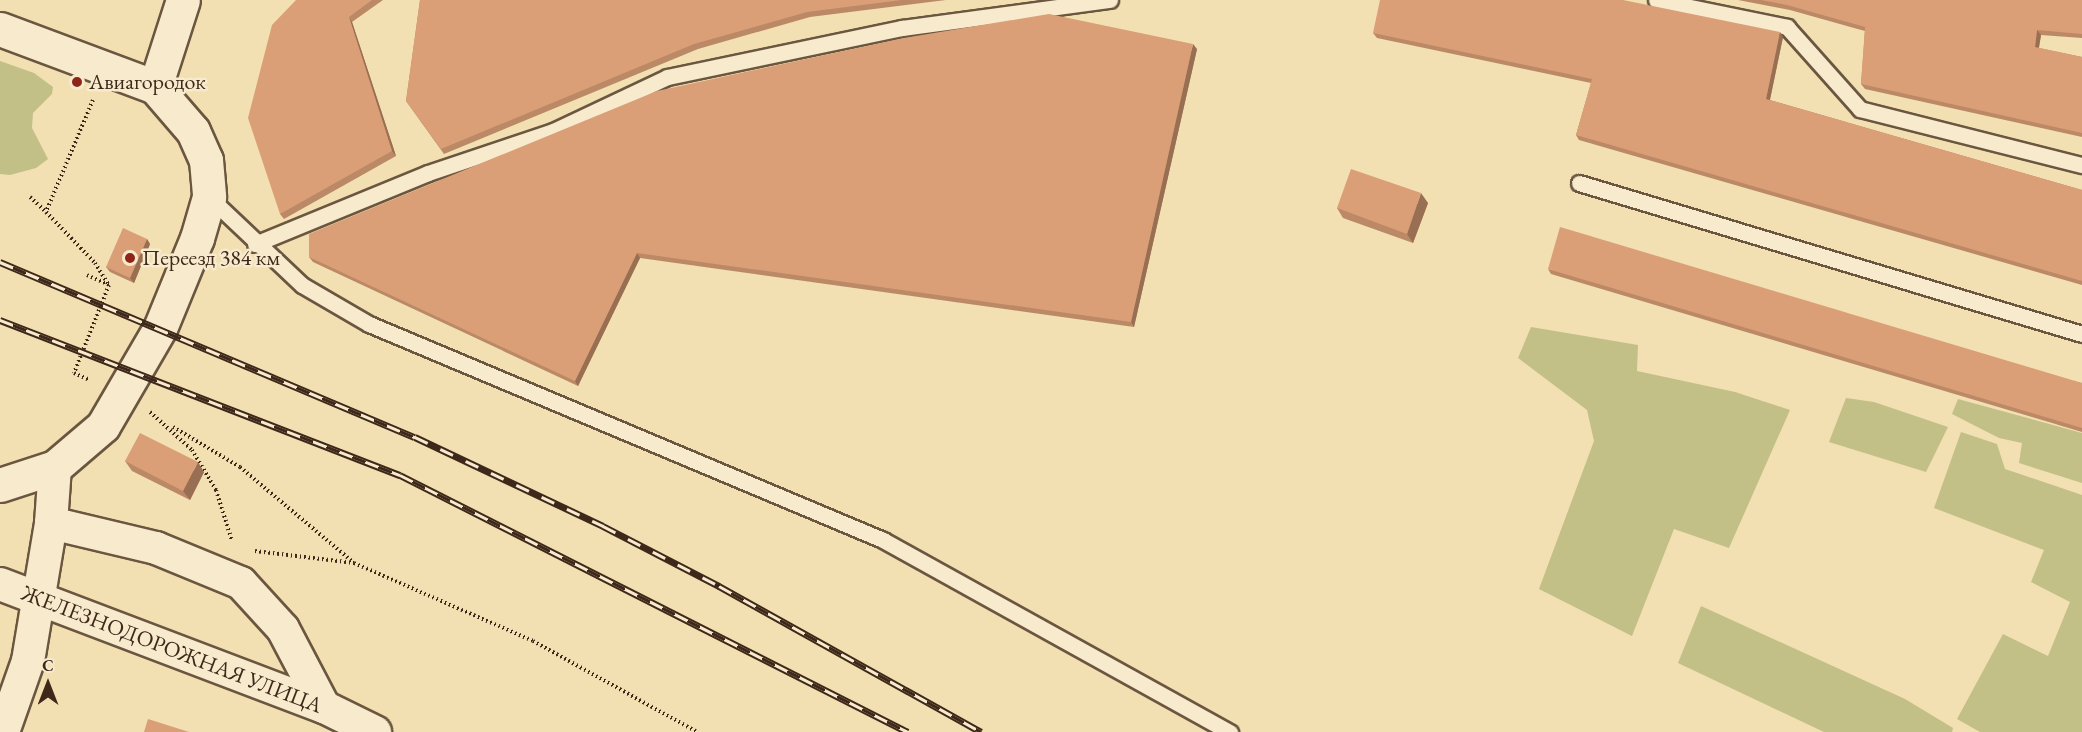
<!DOCTYPE html>
<html>
<head>
<meta charset="utf-8">
<style>
  body { margin:0 }
  #map { position:relative; width:2082px; height:732px; overflow:hidden; background:#f2dfb2; font-family:"EB Garamond",serif }
  div>[style] { position:absolute }
  .green>* { inset:0; background:#c2c087 }
  .path>* { height:4px; margin-top:-2px; transform-origin:0; background:repeating-linear-gradient(90deg,#3e281a 0 1.5px,transparent 0 4.5px) }
  .roads { filter:drop-shadow(2px 0 #6b5640) drop-shadow(-2px 0 #6b5640) drop-shadow(0 2px #6b5640) drop-shadow(0 -2px #6b5640) }
  .lane>* { height:15px; margin:-7.5px; padding:0 7.5px; transform-origin:7.5px; border-radius:7.5px; background:#f7eacd }
  .street>* { height:32px; margin:-16px; padding:0 16px; transform-origin:16px; border-radius:16px; background:#f7eacd }
  .secondary>* { height:33px; margin:-16.5px; padding:0 16.5px; transform-origin:16.5px; border-radius:16.5px; background:#f7eacd }
  .rail>* { height:7px; margin-top:-3.5px; transform-origin:0; background:repeating-linear-gradient(90deg,#f7eacd 0 14px,#3e281a 0 28px); box-sizing:border-box; border-block:2px solid #3e281a }
  .wall>* { inset:0; background:#bb8966 }
  .shaded-wall>* { inset:0; background:#996f53 }
  .building>* { inset:0; background:#da9f77 }
  .dots>* { width:16px; height:16px; translate:-50% -50%; box-sizing:border-box; border:3px solid #f7eacd; border-radius:50% }
  span { translate:-50% -50%; white-space:nowrap; text-align:center; line-height:1.15; -webkit-text-stroke:5px #f7eacd; paint-order:stroke }
  .poi-label { font-size:22px; color:#3e281a }
  .left { translate:0 -50%; text-align:left }
  .street-label { font-size:22px; color:#3e281a }
  .north { position:absolute; left:18px; top:654px; width:60px; height:60px; -webkit-text-stroke:4px #f7eacd; paint-order:stroke; rotate:0deg; font-size:16px; font-weight:700; line-height:24px; text-align:center; color:#3e281a }
  .north::after { content:''; display:block; margin:auto; width:21px; height:27px; background:#3e281a; clip-path:polygon(50% 0,100% 100%,50% 72%,0 100%) }
</style>
</head>
<body>
<div id="map">
  <div class="green">
    <div style="clip-path:polygon(0 61px,34px 73px,53px 87px,52px 94px,33px 113px,32px 128px,48px 159px,36px 168px,10px 175px,0 174px)"></div>
    <div style="clip-path:polygon(1531px 327px,1638px 345px,1637px 371px,1735px 392px,1790px 410px,1729px 548px,1674px 529px,1632px 636px,1539px 589px,1594px 441px,1587px 410px,1518px 358px)"></div>
    <div style="clip-path:polygon(1846px 398px,1874px 402px,1948px 427px,1926px 472px,1829px 442px)"></div>
    <div style="clip-path:polygon(1958px 399px,2082px 433px,2082px 483px,2019px 463px,2022px 443px,1999px 438px,1952px 414px)"></div>
    <div style="clip-path:polygon(1961px 432px,1997px 444px,2005px 469px,2082px 495px,2082px 732px,1980px 732px,1957px 719px,2003px 634px,2048px 656px,2070px 602px,2031px 582px,2044px 550px,1934px 508px)"></div>
    <div style="clip-path:polygon(1701px 606px,1905px 699px,1953px 728px,1952px 732px,1824px 732px,1678px 663px)"></div>
  </div>
  <div class="path">
    <div style="left:93px;top:100px;width:121px;rotate:112.8deg"></div>
    <div style="left:46px;top:212px;width:71px;rotate:46.1deg"></div>
    <div style="left:95px;top:263px;width:25px;rotate:58deg"></div>
    <div style="left:30px;top:197px;width:22px;rotate:43deg"></div>
    <div style="left:87px;top:275px;width:24px;rotate:24deg"></div>
    <div style="left:109px;top:285px;width:95px;rotate:111.7deg"></div>
    <div style="left:74px;top:373px;width:17px;rotate:24deg"></div>
    <div style="left:150px;top:412px;width:57px;rotate:42.1deg"></div>
    <div style="left:192px;top:450px;width:47px;rotate:59deg"></div>
    <div style="left:216px;top:490px;width:53px;rotate:72.6deg"></div>
    <div style="left:173px;top:427px;width:78px;rotate:30.8deg"></div>
    <div style="left:240px;top:467px;width:148px;rotate:40.1deg"></div>
    <div style="left:255px;top:551px;width:100px;rotate:6.9deg"></div>
    <div style="left:354px;top:563px;width:195px;rotate:23.5deg"></div>
    <div style="left:533px;top:641px;width:188px;rotate:29deg"></div>
  </div>
  <div class="roads">
    <div class="lane">
      <div style="left:1656px;top:0;width:134px;rotate:11.6deg"></div>
      <div style="left:1787px;top:27px;width:110px;rotate:48.3deg"></div>
      <div style="left:1860px;top:109px;width:229px;rotate:14.2deg"></div>
      <div style="left:1579px;top:183px;width:525px;rotate:16.71deg"></div>
      <div style="left:209px;top:197px;width:128px;rotate:43.4deg"></div>
      <div style="left:302px;top:285px;width:78px;rotate:30.2deg"></div>
      <div style="left:369px;top:324px;width:558px;rotate:22.79deg"></div>
      <div style="left:883px;top:540px;width:397px;rotate:29deg"></div>
      <div style="left:255px;top:244px;width:187px;rotate:-22.3deg"></div>
      <div style="left:428px;top:173px;width:132px;rotate:-18.6deg"></div>
      <div style="left:553px;top:131px;width:126px;rotate:-25.3deg"></div>
      <div style="left:667px;top:77px;width:240px;rotate:-11.8deg"></div>
      <div style="left:902px;top:28px;width:210px;rotate:-7.7deg"></div>
    </div>
    <div class="street">
      <div style="left:51px;top:523px;width:108px;rotate:13.4deg"></div>
      <div style="left:156px;top:548px;width:92px;rotate:22.4deg"></div>
      <div style="left:241px;top:583px;width:62px;rotate:47.6deg"></div>
      <div style="left:283px;top:629px;width:88px;rotate:62.3deg"></div>
      <div style="left:0;top:584px;width:347px;rotate:20.8deg"></div>
      <div style="left:324px;top:707px;width:57px;rotate:26.1deg"></div>
      <div style="left:3px;top:732px;width:75px;rotate:-70.6deg"></div>
      <div style="left:28px;top:661px;width:140px;rotate:-80.5deg"></div>
      <div style="left:51px;top:523px;width:56px;rotate:-85.9deg"></div>
    </div>
    <div class="secondary">
      <div style="left:0;top:29px;width:165px;rotate:20.5deg"></div>
      <div style="left:155px;top:87px;width:58px;rotate:49.2deg"></div>
      <div style="left:193px;top:131px;width:32px;rotate:66deg"></div>
      <div style="left:206px;top:160px;width:37px;rotate:85deg"></div>
      <div style="left:209px;top:197px;width:43px;rotate:106.3deg"></div>
      <div style="left:197px;top:238px;width:97px;rotate:112.3deg"></div>
      <div style="left:160px;top:328px;width:113px;rotate:120.2deg"></div>
      <div style="left:103px;top:426px;width:63px;rotate:139.5deg"></div>
      <div style="left:55px;top:467px;width:58px;rotate:161.9deg"></div>
      <div style="left:155px;top:87px;width:91px;rotate:-72.2deg"></div>
    </div>
  </div>
  <div class="rail">
    <div style="left:0;top:262px;width:450px;rotate:22.9deg"></div>
    <div style="left:415px;top:437px;width:208px;rotate:25.3deg"></div>
    <div style="left:603px;top:526px;width:131px;rotate:27.3deg"></div>
    <div style="left:719px;top:586px;width:300px;rotate:29.1deg"></div>
    <div style="left:0;top:320px;width:429px;rotate:21.2deg"></div>
    <div style="left:400px;top:475px;width:569px;rotate:26.84deg"></div>
  </div>
  <div class="wall">
    <div style="clip-path:polygon(296px 0,383px 0,352px 22px,396px 156px,284px 219px,280px 214px)"></div>
    <div style="clip-path:polygon(420px 0,946px 0,810px 17px,698px 49px,444px 154px,406px 101px)"></div>
    <div style="clip-path:polygon(1738px 0,2082px 0,2082px 38px,2041px 35px,2039px 48px,2082px 57px,2082px 137px,1865px 89px,1861px 84px,1865px 31px,1790px 10px)"></div>
    <div style="clip-path:polygon(1373px 33px,1783px 37px,1770px 100px,2082px 190px,2082px 285px,1579px 140px,1576px 135px,1591px 83px,1377px 38px)"></div>
    <div style="clip-path:polygon(1197px 49px,1134px 327px,640px 258px,578px 386px,313px 262px,309px 257px)"></div>
    <div style="clip-path:polygon(1428px 203px,1413px 243px,1343px 218px,1337px 208px)"></div>
    <div style="clip-path:polygon(147px 239px,150px 244px,134px 283px,110px 272px,106px 267px)"></div>
    <div style="clip-path:polygon(1548px 269px,2082px 383px,2082px 432px,1551px 274px)"></div>
    <div style="clip-path:polygon(125px 461px,204px 472px,190px 500px,132px 471px)"></div>
  </div>
  <div class="shaded-wall">
    <div style="clip-path:polygon(349px 17px,352px 22px,396px 156px,392px 151px)"></div>
    <div style="clip-path:polygon(2037px 30px,2041px 35px,2038px 52px,2035px 47px)"></div>
    <div style="clip-path:polygon(1780px 32px,1783px 37px,1769px 104px,1766px 99px)"></div>
    <div style="clip-path:polygon(1193px 44px,1197px 49px,1134px 327px,1131px 322px)"></div>
    <div style="clip-path:polygon(1421px 193px,1428px 203px,1413px 243px,1407px 234px)"></div>
    <div style="clip-path:polygon(147px 239px,150px 244px,134px 283px,130px 278px)"></div>
    <div style="clip-path:polygon(637px 253px,640px 258px,578px 386px,575px 381px)"></div>
    <div style="clip-path:polygon(198px 462px,204px 472px,190px 500px,183px 491px)"></div>
  </div>
  <div class="building">
    <div style="clip-path:polygon(296px 0,372px 0,349px 17px,392px 151px,280px 214px,248px 118px,272px 25px)"></div>
    <div style="clip-path:polygon(420px 0,902px 0,807px 12px,694px 44px,441px 149px,406px 101px)"></div>
    <div style="clip-path:polygon(1380px 0,1623px 0,1780px 32px,1766px 99px,2082px 190px,2082px 281px,1576px 135px,1592px 79px,1373px 33px)"></div>
    <div style="clip-path:polygon(1761px 0,2082px 0,2082px 34px,2037px 30px,2035px 47px,2082px 57px,2082px 133px,1861px 84px,1865px 27px,1787px 5px)"></div>
    <div style="clip-path:polygon(1049px 14px,1193px 44px,1131px 322px,637px 253px,575px 381px,309px 257px,309px 234px,657px 91px,904px 38px)"></div>
    <div style="clip-path:polygon(1351px 169px,1421px 193px,1407px 234px,1337px 208px)"></div>
    <div style="clip-path:polygon(1560px 227px,2082px 383px,2082px 428px,1548px 269px)"></div>
    <div style="clip-path:polygon(123px 228px,147px 239px,130px 278px,106px 267px)"></div>
    <div style="clip-path:polygon(140px 433px,198px 462px,183px 491px,125px 461px)"></div>
    <div style="clip-path:polygon(148px 719px,189px 732px,144px 732px)"></div>
  </div>
  <div class="dots">
    <div style="left:77px;top:82px;background:#8f2418"></div>
    <div style="left:130px;top:258px;background:#8f2418"></div>
  </div>
  <div class="poi-label">
    <span class="left" style="left:89px;top:82px">Авиагородок</span>
    <span class="left" style="left:142px;top:258px">Переезд 384 км</span>
  </div>
  <div class="street-label">
    <span style="left:172px;top:649px;rotate:21deg">ЖЕЛЕЗНОДОРОЖНАЯ УЛИЦА</span>
  </div>
  <div class="north">С</div>
</div>
</body>
</html>
